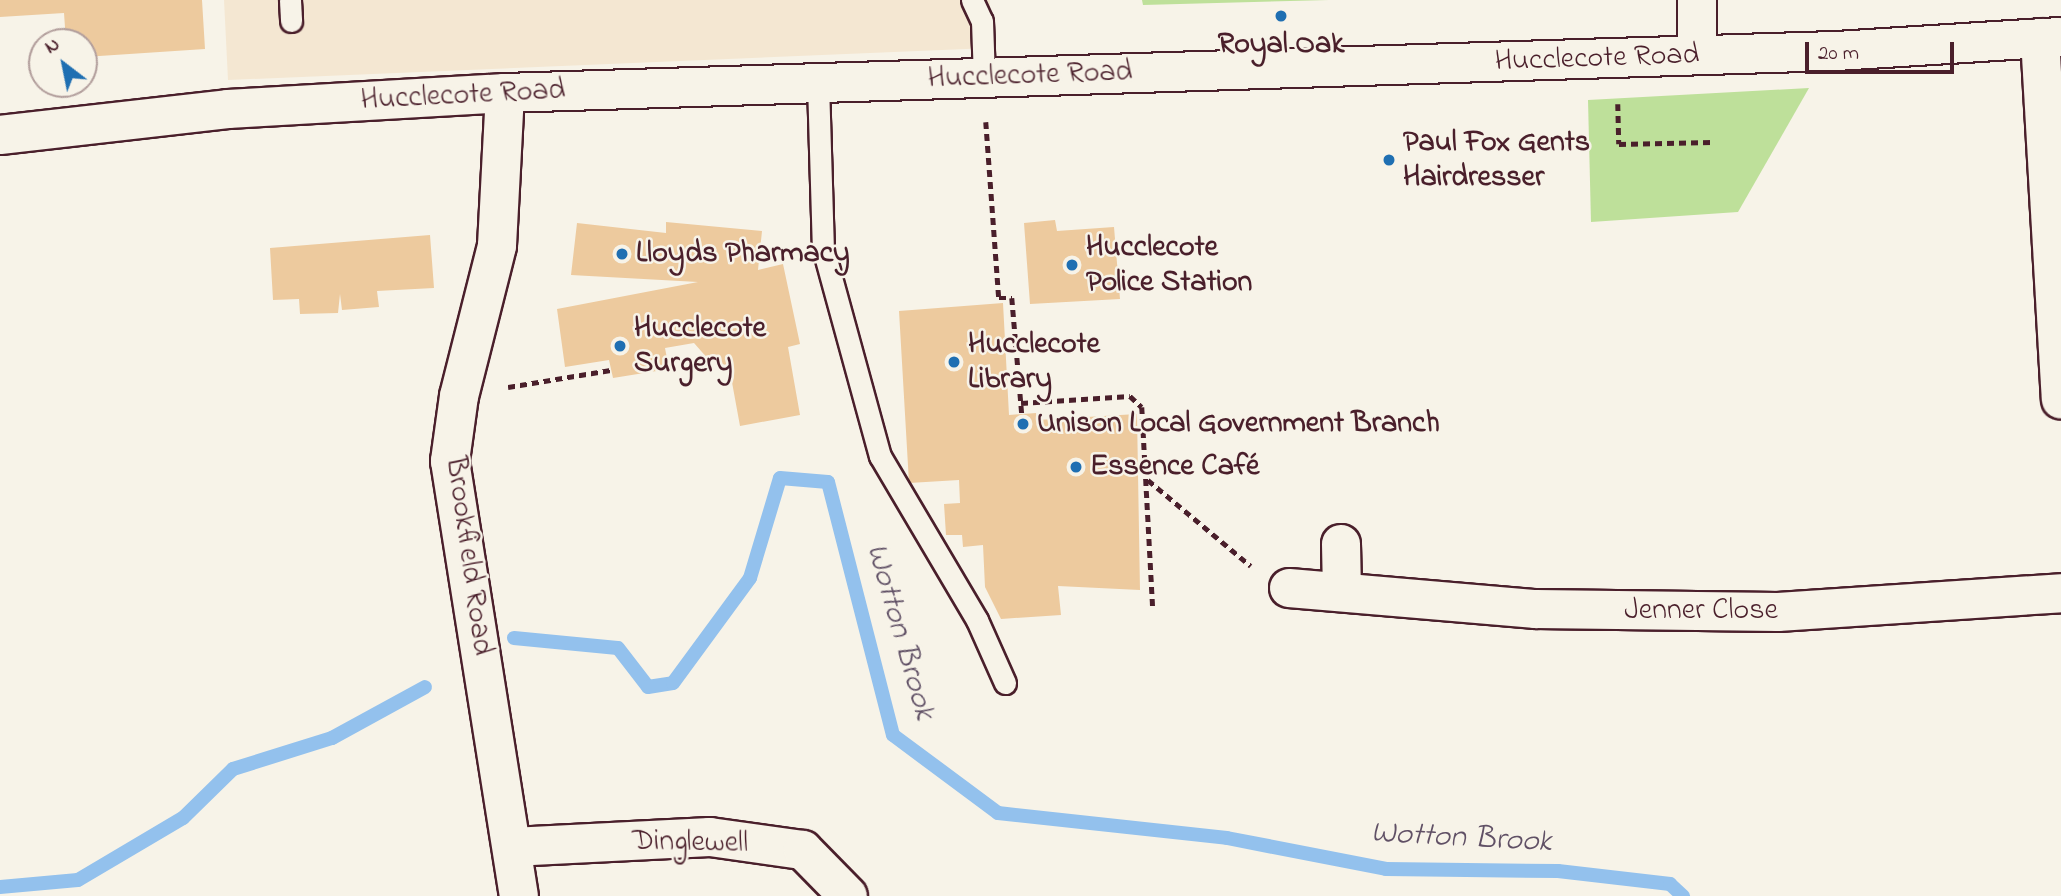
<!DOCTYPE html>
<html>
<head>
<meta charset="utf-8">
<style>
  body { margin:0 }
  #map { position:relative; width:2061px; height:896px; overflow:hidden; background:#f7f3e8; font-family:"Indie Flower",sans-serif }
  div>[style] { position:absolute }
  .built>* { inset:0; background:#f4e7d2 }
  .green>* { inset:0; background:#bee09a }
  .stream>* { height:14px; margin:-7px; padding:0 7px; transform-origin:7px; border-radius:7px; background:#93c1ed }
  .building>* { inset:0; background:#edca9e }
  .path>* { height:4.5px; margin-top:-2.25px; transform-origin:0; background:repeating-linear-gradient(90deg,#4a1f2b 0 7px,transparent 0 12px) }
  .roads { filter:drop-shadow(2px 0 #4a1f2b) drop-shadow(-2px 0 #4a1f2b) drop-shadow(0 2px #4a1f2b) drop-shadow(0 -2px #4a1f2b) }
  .service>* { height:21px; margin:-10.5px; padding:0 10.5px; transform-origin:10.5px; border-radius:10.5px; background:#f7f3e8 }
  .minor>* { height:38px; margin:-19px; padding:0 19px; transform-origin:19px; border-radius:19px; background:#f7f3e8 }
  .tertiary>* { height:38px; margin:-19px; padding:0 19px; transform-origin:19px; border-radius:19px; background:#f7f3e8 }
  .dots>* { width:19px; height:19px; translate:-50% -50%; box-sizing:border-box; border:4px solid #f7f3e8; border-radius:50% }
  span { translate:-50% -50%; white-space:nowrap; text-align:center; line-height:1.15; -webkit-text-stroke:5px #f7f3e8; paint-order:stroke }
  .poi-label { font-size:30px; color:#4a1f2b; font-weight:700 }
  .left { translate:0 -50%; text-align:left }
  .street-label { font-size:30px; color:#4a1f2b }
  .water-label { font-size:32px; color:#605065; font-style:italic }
  .north { position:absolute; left:28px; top:28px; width:70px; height:70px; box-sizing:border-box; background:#f7f3e8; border:2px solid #b29e9c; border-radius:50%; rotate:328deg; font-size:19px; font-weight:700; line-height:28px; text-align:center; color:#4a1f2b }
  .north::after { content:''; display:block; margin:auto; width:24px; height:32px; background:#1f6fb2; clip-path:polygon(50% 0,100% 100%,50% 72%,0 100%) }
  .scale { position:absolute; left:1805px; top:42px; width:149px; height:32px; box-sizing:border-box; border:4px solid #4a1f2b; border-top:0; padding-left:9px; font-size:21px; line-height:24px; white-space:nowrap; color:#4a1f2b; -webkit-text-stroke:5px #f7f3e8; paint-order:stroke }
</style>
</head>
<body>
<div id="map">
  <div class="built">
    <div style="clip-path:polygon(224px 0,990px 0,990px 48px,228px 80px)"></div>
  </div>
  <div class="green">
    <div style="clip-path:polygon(1142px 0,1329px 0,1143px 5px)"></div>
    <div style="clip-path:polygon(1809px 88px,1738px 212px,1591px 222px,1588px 100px)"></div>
  </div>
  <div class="stream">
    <div style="left:514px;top:638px;width:104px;rotate:5.5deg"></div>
    <div style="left:618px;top:648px;width:49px;rotate:52.4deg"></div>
    <div style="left:648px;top:687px;width:25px;rotate:-9deg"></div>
    <div style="left:673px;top:683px;width:130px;rotate:-53.7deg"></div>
    <div style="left:750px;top:578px;width:104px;rotate:-73.3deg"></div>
    <div style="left:780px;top:478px;width:48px;rotate:4.8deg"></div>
    <div style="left:828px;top:482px;width:261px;rotate:75.6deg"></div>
    <div style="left:893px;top:735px;width:131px;rotate:36.6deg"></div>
    <div style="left:998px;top:813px;width:230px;rotate:6.2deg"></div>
    <div style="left:1227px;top:838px;width:162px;rotate:11deg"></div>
    <div style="left:1386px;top:869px;width:172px;rotate:0.7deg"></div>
    <div style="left:1558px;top:871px;width:113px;rotate:6.6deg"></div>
    <div style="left:1670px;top:884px;width:18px;rotate:43deg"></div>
    <div style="left:0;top:887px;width:78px;rotate:-5.1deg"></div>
    <div style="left:78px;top:880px;width:122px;rotate:-30.6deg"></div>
    <div style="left:183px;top:818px;width:70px;rotate:-44.4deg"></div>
    <div style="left:233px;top:769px;width:104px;rotate:-17.4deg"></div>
    <div style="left:332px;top:738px;width:106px;rotate:-28.7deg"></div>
  </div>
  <div class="building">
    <div style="clip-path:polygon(0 0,202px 0,205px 49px,84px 57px,84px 42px,66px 42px,64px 13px,0 17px)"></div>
    <div style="clip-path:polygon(1055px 220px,1057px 231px,1114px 227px,1120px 299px,1030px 304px,1024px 223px)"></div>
    <div style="clip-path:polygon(666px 222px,762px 231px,758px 270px,783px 264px,800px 344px,788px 347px,800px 415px,740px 426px,729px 366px,709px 360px,694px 343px,665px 348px,669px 369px,613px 378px,609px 360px,565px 367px,557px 309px,698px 282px,571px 275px,577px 223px,666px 233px)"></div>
    <div style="clip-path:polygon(430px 235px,434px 288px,377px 291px,379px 307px,342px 310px,340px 294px,338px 313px,300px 314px,299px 299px,273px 300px,270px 248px)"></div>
    <div style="clip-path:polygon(1003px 303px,1009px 415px,1036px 413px,1037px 420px,1137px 414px,1140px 590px,1058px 586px,1061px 615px,1001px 619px,985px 587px,983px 545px,963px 547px,962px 535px,946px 535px,944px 504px,960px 503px,959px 480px,909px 483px,899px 311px)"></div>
  </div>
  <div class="path">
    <div style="left:1618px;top:104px;width:40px;rotate:88.6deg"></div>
    <div style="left:1619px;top:144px;width:93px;rotate:-1.2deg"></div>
    <div style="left:986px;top:122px;width:176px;rotate:85.8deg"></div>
    <div style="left:999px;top:298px;width:13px"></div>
    <div style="left:1012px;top:298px;width:116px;rotate:85.1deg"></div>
    <div style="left:508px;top:387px;width:104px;rotate:-9.4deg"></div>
    <div style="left:1021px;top:403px;width:109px;rotate:-3.7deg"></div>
    <div style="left:1130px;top:396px;width:16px;rotate:43deg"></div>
    <div style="left:1142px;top:407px;width:204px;rotate:86.9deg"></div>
    <div style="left:1148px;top:480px;width:134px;rotate:39.9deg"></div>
  </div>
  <div class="roads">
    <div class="service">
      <div style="left:290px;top:0;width:21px;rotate:87deg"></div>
      <div style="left:972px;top:0;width:23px;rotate:65deg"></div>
      <div style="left:982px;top:21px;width:57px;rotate:88deg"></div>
      <div style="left:818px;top:83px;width:165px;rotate:88.3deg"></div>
      <div style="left:823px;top:248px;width:216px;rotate:74.7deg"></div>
      <div style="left:880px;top:456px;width:191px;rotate:59.4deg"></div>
      <div style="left:977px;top:620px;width:69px;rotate:66deg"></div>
    </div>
    <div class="minor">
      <div style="left:1697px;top:0;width:55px;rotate:90deg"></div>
      <div style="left:2040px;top:38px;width:362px;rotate:86.7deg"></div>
      <div style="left:505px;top:93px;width:153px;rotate:93deg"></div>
      <div style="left:497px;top:246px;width:155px;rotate:104.2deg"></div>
      <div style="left:459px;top:396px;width:66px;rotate:97.9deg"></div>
      <div style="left:450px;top:461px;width:440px;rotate:81deg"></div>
      <div style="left:1341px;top:544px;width:46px;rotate:88.8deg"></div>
      <div style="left:1289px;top:588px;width:248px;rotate:4.9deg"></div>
      <div style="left:1536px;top:609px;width:242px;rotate:0.7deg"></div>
      <div style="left:1778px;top:612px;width:284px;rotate:-3.8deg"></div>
      <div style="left:512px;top:847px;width:198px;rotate:-2.9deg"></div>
      <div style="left:710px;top:837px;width:94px;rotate:8deg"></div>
      <div style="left:803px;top:850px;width:64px;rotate:45.6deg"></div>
    </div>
    <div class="tertiary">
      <div style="left:0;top:135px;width:229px;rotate:-6.5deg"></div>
      <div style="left:228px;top:109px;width:277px;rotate:-3.3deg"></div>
      <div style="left:505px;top:93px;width:1333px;rotate:-1.81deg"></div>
      <div style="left:1837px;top:51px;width:224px;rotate:-3.6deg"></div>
    </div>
  </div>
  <div class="dots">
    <div style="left:1281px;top:16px;background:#1f6fb2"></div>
    <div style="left:1389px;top:160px;background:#1f6fb2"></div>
    <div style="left:622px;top:254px;background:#1f6fb2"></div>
    <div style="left:1072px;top:265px;background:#1f6fb2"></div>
    <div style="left:620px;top:346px;background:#1f6fb2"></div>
    <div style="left:954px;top:362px;background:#1f6fb2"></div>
    <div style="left:1023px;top:424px;background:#1f6fb2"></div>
    <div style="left:1076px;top:467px;background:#1f6fb2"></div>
  </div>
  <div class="poi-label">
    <span style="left:1281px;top:45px">Royal Oak</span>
    <span class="left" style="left:1403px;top:160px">Paul Fox Gents<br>Hairdresser</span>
    <span class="left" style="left:1086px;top:265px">Hucclecote<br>Police Station</span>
    <span class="left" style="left:636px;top:254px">Lloyds Pharmacy</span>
    <span class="left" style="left:634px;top:346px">Hucclecote<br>Surgery</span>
    <span class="left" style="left:968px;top:362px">Hucclecote<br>Library</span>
    <span class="left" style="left:1037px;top:424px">Unison Local Government Branch</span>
    <span class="left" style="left:1090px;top:467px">Essence Café</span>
  </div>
  <div class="street-label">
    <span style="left:1597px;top:59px;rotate:-2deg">Hucclecote Road</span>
    <span style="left:1030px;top:76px;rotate:-2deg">Hucclecote Road</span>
    <span style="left:463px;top:96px;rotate:-3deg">Hucclecote Road</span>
    <span style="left:468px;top:556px;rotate:82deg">Brookfield Road</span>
    <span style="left:1701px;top:611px">Jenner Close</span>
    <span style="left:690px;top:843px;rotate:1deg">Dinglewell</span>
  </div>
  <div class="water-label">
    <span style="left:899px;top:632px;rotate:74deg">Wotton Brook</span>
    <span style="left:1461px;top:839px;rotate:3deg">Wotton Brook</span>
  </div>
  <div class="north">N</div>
  <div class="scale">20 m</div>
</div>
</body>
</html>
